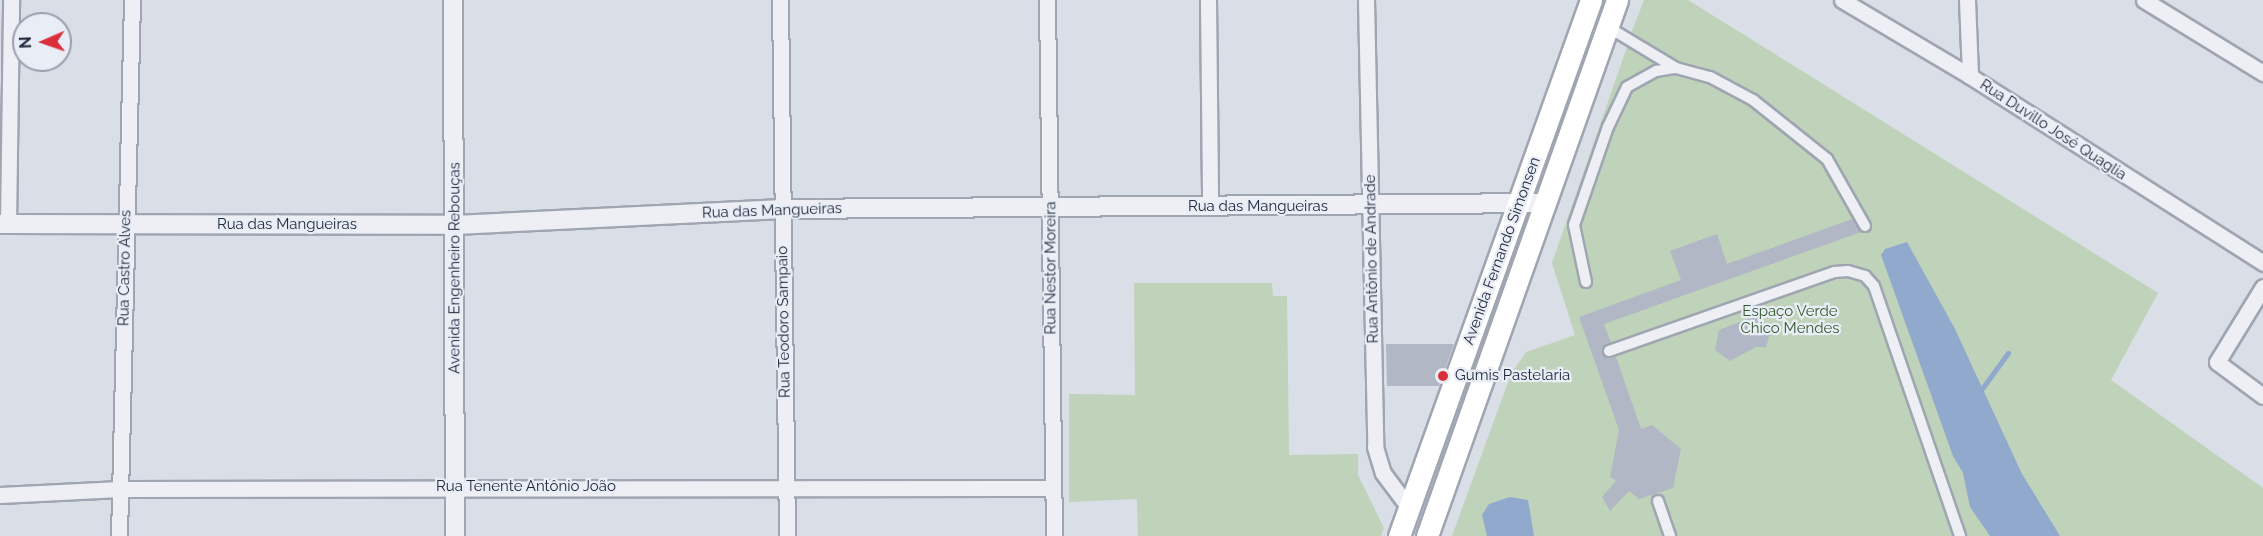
<!DOCTYPE html>
<html>
<head>
<meta charset="utf-8">
<style>
  body { margin:0 }
  #map { position:relative; width:2263px; height:536px; overflow:hidden; background:#dadee7; font-family:Raleway,sans-serif }
  div>[style] { position:absolute }
  .green>* { inset:0; background:#bfd2ba }
  .water>* { inset:0; background:#90a9cc }
  .stream>* { height:5px; margin:-2.5px; padding:0 2.5px; transform-origin:2.5px; border-radius:2.5px; background:#90a9cc }
  .building>* { inset:0; background:#b1b7c4 }
  .roads { filter:drop-shadow(2px 0 #9fa5b1) drop-shadow(-2px 0 #9fa5b1) drop-shadow(0 2px #9fa5b1) drop-shadow(0 -2px #9fa5b1) }
  .pedestrian>* { height:10px; margin:-5px; padding:0 5px; transform-origin:5px; border-radius:5px; background:#edeff5 }
  .minor>* { height:15px; margin:-7.5px; padding:0 7.5px; transform-origin:7.5px; border-radius:7.5px; background:#edeff5 }
  .tertiary>* { height:18px; margin:-9px; padding:0 9px; transform-origin:9px; border-radius:9px; background:#edeff5 }
  .secondary>* { height:21px; margin:-10.5px; padding:0 10.5px; transform-origin:10.5px; border-radius:10.5px; background:#fff }
  .dots>* { width:16px; height:16px; translate:-50% -50%; box-sizing:border-box; border:3px solid #e9edf5; border-radius:50% }
  span { translate:-50% -50%; white-space:nowrap; text-align:center; line-height:1.15; -webkit-text-stroke:4.5px #e9edf5; paint-order:stroke }
  .street-label { font-size:15px; color:#232b3e }
  .park-label { font-size:15px; color:#345b2f }
  .poi-label { font-size:15px; color:#232b3e }
  .left { translate:0 -50%; text-align:left }
  .north { position:absolute; left:12px; top:12px; width:60px; height:60px; box-sizing:border-box; background:#e9edf5; border:2px solid #9a9fac; border-radius:50%; rotate:268deg; font-size:16px; font-weight:700; line-height:24px; text-align:center; color:#232b3e }
  .north::after { content:''; display:block; margin:auto; width:21px; height:27px; background:#dc2f3c; clip-path:polygon(50% 0,100% 100%,50% 72%,0 100%) }
</style>
</head>
<body>
<div id="map">
  <div class="green">
    <div style="clip-path:polygon(1644px 0,1688px 0,2158px 293px,2111px 380px,2263px 488px,2263px 536px,1452px 536px,1511px 374px,1526px 352px,1575px 335px,1552px 263px,1628px 44px,1638px 50px,1643px 42px,1631px 34px)"></div>
    <div style="clip-path:polygon(1134px 283px,1272px 283px,1273px 296px,1287px 296px,1289px 455px,1358px 454px,1358px 475px,1384px 528px,1381px 536px,1138px 536px,1137px 499px,1069px 502px,1069px 394px,1135px 395px)"></div>
  </div>
  <div class="water">
    <div style="clip-path:polygon(1907px 242px,1955px 329px,2022px 474px,2060px 536px,1990px 536px,1970px 507px,1963px 473px,1953px 456px,1881px 255px,1885px 249px)"></div>
    <div style="clip-path:polygon(1510px 497px,1528px 500px,1534px 536px,1487px 536px,1482px 515px,1489px 504px)"></div>
  </div>
  <div class="stream">
    <div style="left:1981px;top:390px;width:46px;rotate:-53.9deg"></div>
  </div>
  <div class="building">
    <div style="clip-path:polygon(1852px 219px,1861px 232px,1604px 324px,1611px 343px,1603px 347px,1602px 353px,1607px 358px,1616px 357px,1641px 429px,1652px 425px,1681px 449px,1673px 488px,1639px 499px,1629px 491px,1610px 511px,1602px 497px,1616px 481px,1610px 477px,1619px 430px,1579px 317px,1681px 280px,1670px 251px,1717px 234px,1727px 264px)"></div>
    <div style="clip-path:polygon(1755px 316px,1772px 327px,1766px 347px,1756px 347px,1730px 361px,1715px 350px,1719px 330px)"></div>
    <div style="clip-path:polygon(1386px 344px,1454px 344px,1439px 386px,1387px 386px)"></div>
  </div>
  <div class="roads">
    <div class="pedestrian">
      <div style="left:1608px;top:27px;width:79px;rotate:31.1deg"></div>
      <div style="left:1586px;top:282px;width:58px;rotate:-101.9deg"></div>
      <div style="left:1574px;top:225px;width:104px;rotate:-70.9deg"></div>
      <div style="left:1608px;top:127px;width:44px;rotate:-64.6deg"></div>
      <div style="left:1627px;top:87px;width:33px;rotate:-29deg"></div>
      <div style="left:1656px;top:71px;width:20px;rotate:-9deg"></div>
      <div style="left:1676px;top:68px;width:35px;rotate:15deg"></div>
      <div style="left:1710px;top:77px;width:49px;rotate:28.1deg"></div>
      <div style="left:1753px;top:100px;width:95px;rotate:38.6deg"></div>
      <div style="left:1827px;top:159px;width:77px;rotate:60.4deg"></div>
      <div style="left:1609px;top:351px;width:238px;rotate:-19.3deg"></div>
      <div style="left:1834px;top:272px;width:14px;rotate:-4deg"></div>
      <div style="left:1848px;top:271px;width:18px;rotate:16deg"></div>
      <div style="left:1865px;top:276px;width:13px;rotate:48deg"></div>
      <div style="left:1874px;top:286px;width:264px;rotate:71deg"></div>
      <div style="left:1658px;top:501px;width:37px;rotate:71deg"></div>
    </div>
    <div class="minor">
      <div style="left:780px;top:0;width:536px;rotate:89.25deg"></div>
      <div style="left:1047px;top:0;width:536px;rotate:89.25deg"></div>
      <div style="left:1208px;top:0;width:207px;rotate:89.4deg"></div>
      <div style="left:1366px;top:0;width:447px;rotate:88.8deg"></div>
      <div style="left:1375px;top:447px;width:27px;rotate:73deg"></div>
      <div style="left:1383px;top:473px;width:45px;rotate:53.1deg"></div>
      <div style="left:1842px;top:0;width:149px;rotate:30.7deg"></div>
      <div style="left:1970px;top:76px;width:348px;rotate:32.5deg"></div>
      <div style="left:1967px;top:0;width:76px;rotate:87.7deg"></div>
      <div style="left:2144px;top:0;width:140px;rotate:31.5deg"></div>
      <div style="left:8px;top:224px;width:224px;rotate:-89.2deg"></div>
      <div style="left:2263px;top:287px;width:88px;rotate:121.5deg"></div>
      <div style="left:2217px;top:362px;width:57px;rotate:36.5deg"></div>
      <div style="left:0;top:495px;width:120px;rotate:-2.9deg"></div>
      <div style="left:120px;top:489px;width:932px;rotate:-0.06deg"></div>
      <div style="left:119px;top:536px;width:536px;rotate:-88.61deg"></div>
    </div>
    <div class="tertiary">
      <div style="left:453px;top:0;width:536px;rotate:89.79deg"></div>
      <div style="left:0;top:224px;width:455px;rotate:0.1deg"></div>
      <div style="left:455px;top:225px;width:328px;rotate:-2.8deg"></div>
      <div style="left:783px;top:209px;width:762px;rotate:-0.45deg"></div>
    </div>
    <div class="secondary">
      <div style="left:1399px;top:536px;width:569px;rotate:-70.29deg"></div>
      <div style="left:1427px;top:536px;width:569px;rotate:-70.48deg"></div>
    </div>
  </div>
  <div class="dots">
    <div style="left:1443px;top:376px;background:#dc2f3c"></div>
  </div>
  <div class="street-label">
    <span style="left:2053px;top:130px;rotate:33deg">Rua Duvillo José Quaglia</span>
    <span style="left:1258px;top:207px">Rua das Mangueiras</span>
    <span style="left:772px;top:211px;rotate:-2deg">Rua das Mangueiras</span>
    <span style="left:287px;top:225px">Rua das Mangueiras</span>
    <span style="left:1502px;top:251px;rotate:-70deg">Avenida Fernando Simonsen</span>
    <span style="left:1372px;top:259px;rotate:-91deg">Rua Antônio de Andrade</span>
    <span style="left:125px;top:268px;rotate:-89deg">Rua Castro Alves</span>
    <span style="left:455px;top:268px;rotate:-90deg">Avenida Engenheiro Rebouças</span>
    <span style="left:1051px;top:268px;rotate:-90deg">Rua Nestor Moreira</span>
    <span style="left:784px;top:322px;rotate:-91deg">Rua Teodoro Sampaio</span>
    <span style="left:526px;top:487px">Rua Tenente Antônio João</span>
  </div>
  <div class="park-label">
    <span style="left:1790px;top:320px">Espaço Verde<br>Chico Mendes</span>
  </div>
  <div class="poi-label">
    <span class="left" style="left:1455px;top:376px">Gumis Pastelaria</span>
  </div>
  <div class="north">N</div>
</div>
</body>
</html>
